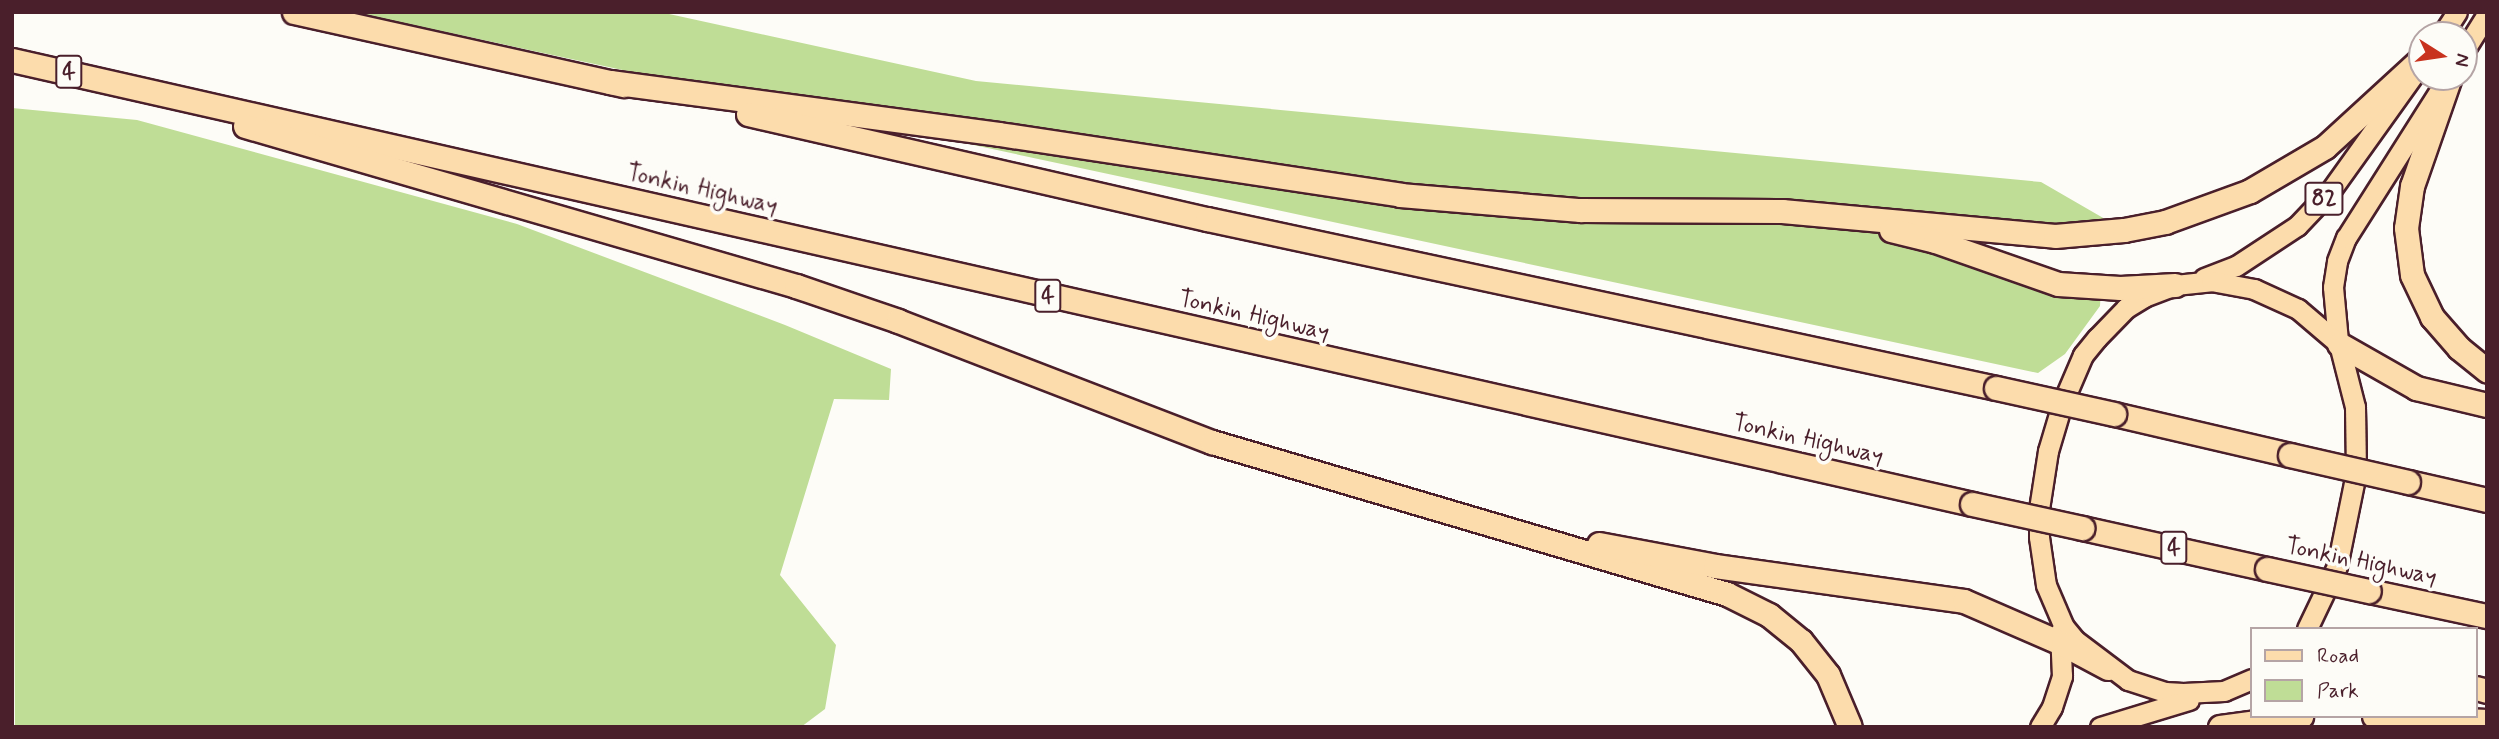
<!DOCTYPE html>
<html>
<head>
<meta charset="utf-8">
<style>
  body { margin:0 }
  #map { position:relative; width:2499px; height:739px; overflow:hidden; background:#fdfcf7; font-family:Mynerve,sans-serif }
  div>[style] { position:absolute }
  .green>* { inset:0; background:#bfdd96 }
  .roads { filter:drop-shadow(2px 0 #4a1f2b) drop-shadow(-2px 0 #4a1f2b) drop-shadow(0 2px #4a1f2b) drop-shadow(0 -2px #4a1f2b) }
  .primary>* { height:19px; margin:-9.5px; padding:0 9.5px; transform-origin:9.5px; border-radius:9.5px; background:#fcdcac }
  .highway>* { height:23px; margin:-11.5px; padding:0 11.5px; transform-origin:11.5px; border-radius:11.5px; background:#fcdcac }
  .bridges { filter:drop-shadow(2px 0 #4a1f2b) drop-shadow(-2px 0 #4a1f2b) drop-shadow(0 2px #4a1f2b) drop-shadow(0 -2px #4a1f2b) }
  .highway-bridge>* { height:23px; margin:-11.5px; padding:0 11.5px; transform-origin:11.5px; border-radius:11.5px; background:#fcdcac }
  span { translate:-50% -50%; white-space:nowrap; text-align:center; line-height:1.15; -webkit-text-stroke:7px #fdfcf7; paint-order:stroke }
  .shield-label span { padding:2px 5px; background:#fdfcf7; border:2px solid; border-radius:5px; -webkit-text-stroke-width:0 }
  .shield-label { font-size:23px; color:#4a1f2b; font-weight:700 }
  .street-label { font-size:24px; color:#4a1f2b }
  .frame { position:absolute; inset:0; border:14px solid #4a1f2b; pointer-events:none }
  .legend { position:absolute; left:2250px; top:627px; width:228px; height:91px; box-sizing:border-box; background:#fdfcf7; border:2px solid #b5a4a5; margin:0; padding:9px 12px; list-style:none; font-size:21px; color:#4a1f2b }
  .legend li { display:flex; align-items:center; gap:14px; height:35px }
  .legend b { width:35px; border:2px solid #b5a4a5 }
  .north { position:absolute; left:2408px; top:21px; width:70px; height:70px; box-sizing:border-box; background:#fdfcf7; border:2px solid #b5a4a5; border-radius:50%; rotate:102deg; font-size:19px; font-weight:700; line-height:28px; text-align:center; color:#4a1f2b }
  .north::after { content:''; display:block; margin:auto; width:24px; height:32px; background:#c8321e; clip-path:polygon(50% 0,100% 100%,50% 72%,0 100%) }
</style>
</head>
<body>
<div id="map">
  <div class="green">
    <div style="clip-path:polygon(352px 12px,660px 12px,976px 81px,2041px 182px,2124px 230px,1852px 217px,2101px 287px,2100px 306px,2065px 354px,2038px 373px)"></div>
    <div style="clip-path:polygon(12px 108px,137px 120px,517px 224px,785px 325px,891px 369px,889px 400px,834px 399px,780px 575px,836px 645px,825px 709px,801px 727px,15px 727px)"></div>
  </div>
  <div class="roads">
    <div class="primary">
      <div style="left:2442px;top:35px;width:27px;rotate:-57deg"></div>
      <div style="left:2464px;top:51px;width:44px;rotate:-58.1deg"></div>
      <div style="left:2204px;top:278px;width:34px;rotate:-21deg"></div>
      <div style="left:2236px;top:266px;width:73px;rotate:-33.3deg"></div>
      <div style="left:2297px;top:226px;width:50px;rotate:-46.6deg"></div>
      <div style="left:2331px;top:190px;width:143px;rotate:-54.4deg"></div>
      <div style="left:2338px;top:341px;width:54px;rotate:-95.3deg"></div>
      <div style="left:2333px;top:287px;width:26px;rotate:-81deg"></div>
      <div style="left:2337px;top:261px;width:25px;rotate:-69deg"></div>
      <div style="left:2346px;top:238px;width:175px;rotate:-57.6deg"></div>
      <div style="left:2252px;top:679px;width:30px;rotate:157deg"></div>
      <div style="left:2224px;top:691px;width:41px;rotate:177.2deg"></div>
      <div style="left:2183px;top:693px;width:18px;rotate:-177deg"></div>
      <div style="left:2165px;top:692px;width:39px;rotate:-162deg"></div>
      <div style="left:2128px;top:680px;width:66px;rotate:-143deg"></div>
      <div style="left:2075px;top:640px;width:17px;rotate:-130deg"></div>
      <div style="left:2064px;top:627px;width:46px;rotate:-113.2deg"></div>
      <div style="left:2046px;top:585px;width:49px;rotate:-98.3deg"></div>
      <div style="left:2039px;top:537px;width:28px;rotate:-90deg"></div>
      <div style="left:2039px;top:509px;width:59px;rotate:-81.2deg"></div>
      <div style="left:2048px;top:451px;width:49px;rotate:-73.4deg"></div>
      <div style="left:2062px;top:404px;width:53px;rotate:-66.8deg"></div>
      <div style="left:2083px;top:355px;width:22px;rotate:-51deg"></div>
      <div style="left:2097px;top:338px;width:42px;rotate:-46deg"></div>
      <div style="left:2126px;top:308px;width:21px;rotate:-31deg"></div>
      <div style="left:2144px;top:297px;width:33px;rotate:-21deg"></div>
      <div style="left:2175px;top:285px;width:36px;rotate:-6deg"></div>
      <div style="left:2211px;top:281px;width:44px;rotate:10.5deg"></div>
      <div style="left:2254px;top:289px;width:48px;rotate:24.4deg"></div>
      <div style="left:2298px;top:309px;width:54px;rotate:40.5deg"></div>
      <div style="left:2339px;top:344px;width:65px;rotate:75.7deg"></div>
      <div style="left:2355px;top:407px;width:66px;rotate:89.1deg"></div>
      <div style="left:2356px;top:473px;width:95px;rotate:101.5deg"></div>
      <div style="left:2337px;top:566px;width:70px;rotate:115.5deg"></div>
      <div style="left:2040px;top:727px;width:23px;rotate:-59deg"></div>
      <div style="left:2052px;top:707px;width:33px;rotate:-72deg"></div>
      <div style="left:2062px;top:676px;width:44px;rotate:-92.6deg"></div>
      <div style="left:2100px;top:727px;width:93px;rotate:-16.9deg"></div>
    </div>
    <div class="highway">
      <div style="left:294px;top:12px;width:337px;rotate:12.5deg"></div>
      <div style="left:12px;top:60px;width:2010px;rotate:12.76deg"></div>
      <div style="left:2450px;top:77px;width:115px;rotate:109.2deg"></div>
      <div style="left:2412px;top:186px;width:42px;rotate:98.1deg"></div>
      <div style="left:2406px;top:228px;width:47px;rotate:82.7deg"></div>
      <div style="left:2412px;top:275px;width:47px;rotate:64.5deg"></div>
      <div style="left:2432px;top:317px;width:41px;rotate:48.9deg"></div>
      <div style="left:2459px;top:348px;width:36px;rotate:39deg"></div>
      <div style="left:610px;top:82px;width:392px;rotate:7.6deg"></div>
      <div style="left:999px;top:134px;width:406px;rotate:8.6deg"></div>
      <div style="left:1400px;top:195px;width:181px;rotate:4.8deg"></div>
      <div style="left:1580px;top:210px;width:202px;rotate:0.3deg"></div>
      <div style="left:1782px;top:211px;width:274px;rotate:5.2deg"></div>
      <div style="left:2055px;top:236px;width:69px;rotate:-5deg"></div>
      <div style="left:2124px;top:230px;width:42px;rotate:-11deg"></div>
      <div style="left:2165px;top:222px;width:90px;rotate:-20deg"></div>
      <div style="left:2250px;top:191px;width:87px;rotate:-30.4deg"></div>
      <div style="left:2325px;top:147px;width:132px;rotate:-42.5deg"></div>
      <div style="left:748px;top:114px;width:471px;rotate:12.9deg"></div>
      <div style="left:1207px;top:219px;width:807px;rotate:12.09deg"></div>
      <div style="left:245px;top:126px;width:574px;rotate:16.19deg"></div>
      <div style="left:796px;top:286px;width:108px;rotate:18.9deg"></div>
      <div style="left:898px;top:321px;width:337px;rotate:21.1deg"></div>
      <div style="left:1212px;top:442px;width:537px;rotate:16.44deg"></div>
      <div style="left:1727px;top:594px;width:47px;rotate:26.6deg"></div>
      <div style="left:1769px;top:615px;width:41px;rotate:39.1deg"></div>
      <div style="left:1801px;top:641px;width:43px;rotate:51.5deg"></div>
      <div style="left:1828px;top:675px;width:56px;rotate:67.1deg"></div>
      <div style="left:1891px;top:230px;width:45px;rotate:14deg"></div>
      <div style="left:1935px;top:241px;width:130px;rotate:19.3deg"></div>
      <div style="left:2058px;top:284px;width:62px;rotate:3.7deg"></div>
      <div style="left:2120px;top:288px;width:55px;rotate:-3.1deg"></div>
      <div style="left:2339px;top:344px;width:89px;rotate:29.7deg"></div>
      <div style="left:2416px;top:388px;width:73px;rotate:13.5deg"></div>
      <div style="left:2114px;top:414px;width:181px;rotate:13.1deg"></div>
      <div style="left:2408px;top:482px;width:81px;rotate:12.8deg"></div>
      <div style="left:2082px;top:528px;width:189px;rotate:12.5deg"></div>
      <div style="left:1599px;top:544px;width:118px;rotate:10.7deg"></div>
      <div style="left:1715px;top:566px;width:251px;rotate:8deg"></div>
      <div style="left:1964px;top:601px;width:108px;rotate:23.5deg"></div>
      <div style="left:2063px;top:644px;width:51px;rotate:28.1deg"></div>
      <div style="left:2369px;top:591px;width:121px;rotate:12deg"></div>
      <div style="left:2476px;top:688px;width:11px;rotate:15deg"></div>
      <div style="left:2374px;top:716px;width:113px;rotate:2.5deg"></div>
      <div style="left:2220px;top:727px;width:82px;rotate:-7.7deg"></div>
    </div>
  </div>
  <div class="bridges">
    <div class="highway-bridge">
      <div style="left:1996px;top:388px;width:121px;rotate:12.4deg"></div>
      <div style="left:2290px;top:455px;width:121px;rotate:12.9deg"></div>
      <div style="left:1972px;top:504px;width:113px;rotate:12.3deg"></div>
      <div style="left:2267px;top:569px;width:104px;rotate:12.2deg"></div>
    </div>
  </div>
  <div class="shield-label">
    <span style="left:69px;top:72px">4</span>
    <span style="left:2324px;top:199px">82</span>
    <span style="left:1048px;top:296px">4</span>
    <span style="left:2174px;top:548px">4</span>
  </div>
  <div class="street-label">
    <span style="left:702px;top:190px;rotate:13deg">Tonkin Highway</span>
    <span style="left:1254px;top:316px;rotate:13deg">Tonkin Highway</span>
    <span style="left:1808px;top:440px;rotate:13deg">Tonkin Highway</span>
    <span style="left:2361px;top:562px;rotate:12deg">Tonkin Highway</span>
  </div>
  <div class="frame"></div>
  <ul class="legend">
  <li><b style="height:9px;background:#fcdcac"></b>Road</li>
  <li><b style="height:19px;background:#bfdd96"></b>Park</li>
  </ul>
  <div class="north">N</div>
</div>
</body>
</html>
